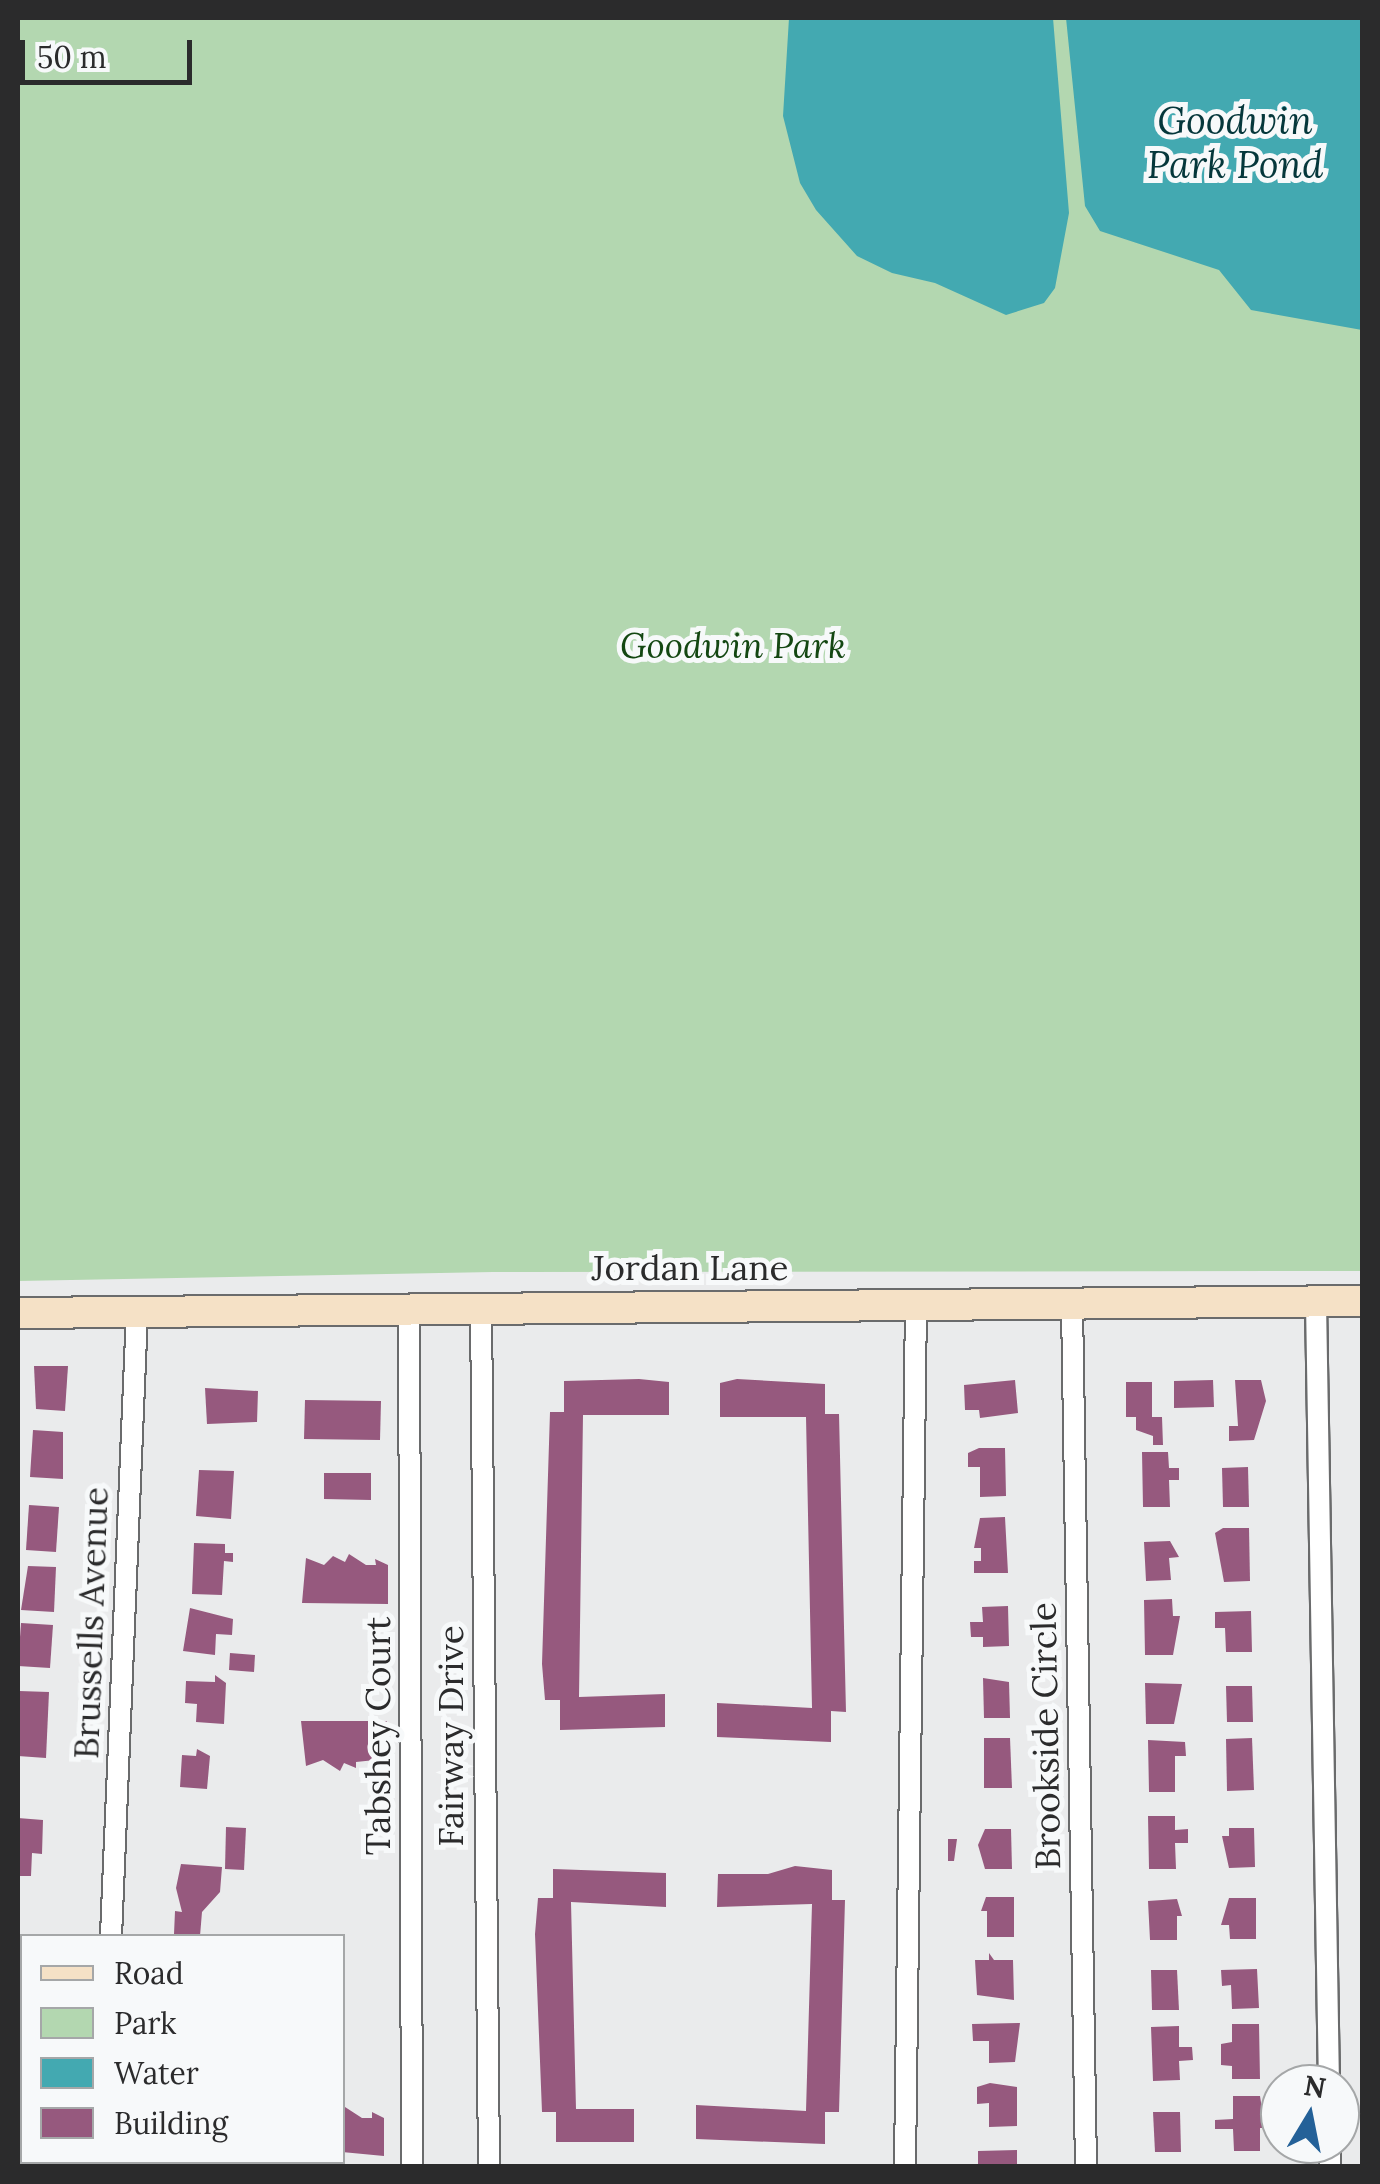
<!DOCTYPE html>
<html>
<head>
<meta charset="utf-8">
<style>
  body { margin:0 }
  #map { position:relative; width:1380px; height:2184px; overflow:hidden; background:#eaebec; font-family:Lora,serif }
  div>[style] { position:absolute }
  .green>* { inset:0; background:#b3d7b0 }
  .water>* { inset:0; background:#43a9b1 }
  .building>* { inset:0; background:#96597e }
  .roads { filter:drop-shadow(2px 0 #6a6b6c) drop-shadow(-2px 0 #6a6b6c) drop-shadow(0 2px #6a6b6c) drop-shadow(0 -2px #6a6b6c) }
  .minor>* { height:20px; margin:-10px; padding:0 10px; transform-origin:10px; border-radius:10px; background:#fff }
  .secondary>* { height:30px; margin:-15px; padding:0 15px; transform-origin:15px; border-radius:15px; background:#f5e1c6 }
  span { translate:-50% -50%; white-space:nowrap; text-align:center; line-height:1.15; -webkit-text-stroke:10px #f7f9fa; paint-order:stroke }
  .park-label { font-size:35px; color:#144712; font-style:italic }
  .street-label { font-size:35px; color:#2b2b2c }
  .water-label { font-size:38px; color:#05373b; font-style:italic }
  .frame { position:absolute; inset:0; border:20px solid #2b2b2c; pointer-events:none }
  .legend { position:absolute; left:20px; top:1934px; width:325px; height:230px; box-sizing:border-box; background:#f7f9fa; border:2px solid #a5a7a8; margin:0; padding:12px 18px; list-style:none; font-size:30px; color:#2b2b2c }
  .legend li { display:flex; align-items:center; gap:20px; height:50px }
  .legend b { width:50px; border:2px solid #a5a7a8 }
  .north { position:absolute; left:1260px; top:2064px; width:100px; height:100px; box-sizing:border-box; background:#f7f9fa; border:2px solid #a5a7a8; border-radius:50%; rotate:10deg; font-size:28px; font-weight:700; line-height:40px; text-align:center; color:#2b2b2c }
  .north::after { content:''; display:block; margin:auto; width:35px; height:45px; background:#246198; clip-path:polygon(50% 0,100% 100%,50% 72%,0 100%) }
  .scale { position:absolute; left:20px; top:40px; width:172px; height:45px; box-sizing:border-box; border:5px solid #2b2b2c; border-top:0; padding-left:12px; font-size:30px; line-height:35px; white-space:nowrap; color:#2b2b2c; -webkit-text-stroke:8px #f7f9fa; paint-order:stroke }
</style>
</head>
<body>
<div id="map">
  <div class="green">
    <div style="clip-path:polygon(18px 18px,1362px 18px,1362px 1271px,493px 1272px,18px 1281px)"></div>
  </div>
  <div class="water">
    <div style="clip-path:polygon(789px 18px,1053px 18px,1069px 213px,1055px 288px,1044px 303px,1006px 315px,935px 283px,892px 273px,857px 256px,816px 210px,800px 183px,783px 116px)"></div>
    <div style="clip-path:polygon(1066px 18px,1362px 18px,1362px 330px,1251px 310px,1219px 270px,1100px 231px,1085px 206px)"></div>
  </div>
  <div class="building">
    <div style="clip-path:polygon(34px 1366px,68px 1366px,65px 1411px,36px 1409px)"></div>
    <div style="clip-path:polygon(639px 1379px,669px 1382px,669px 1415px,583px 1415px,579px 1697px,665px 1694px,665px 1727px,560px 1730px,560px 1700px,545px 1700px,542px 1664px,550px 1412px,564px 1412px,564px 1381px)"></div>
    <div style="clip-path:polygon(737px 1379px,825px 1384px,825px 1414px,839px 1414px,846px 1712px,831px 1711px,831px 1742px,717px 1737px,717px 1703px,812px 1708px,806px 1417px,720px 1417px,720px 1383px)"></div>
    <div style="clip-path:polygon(1015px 1380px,1018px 1413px,980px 1418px,979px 1410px,965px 1410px,964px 1385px)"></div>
    <div style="clip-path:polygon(1213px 1380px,1214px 1407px,1174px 1408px,1174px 1381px)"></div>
    <div style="clip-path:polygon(1235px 1380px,1261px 1380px,1266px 1401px,1254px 1440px,1229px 1441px,1229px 1426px,1238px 1426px)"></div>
    <div style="clip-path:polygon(1126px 1382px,1152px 1382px,1152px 1417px,1162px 1417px,1163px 1445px,1153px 1445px,1153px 1436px,1136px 1430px,1136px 1417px,1126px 1417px)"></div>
    <div style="clip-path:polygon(205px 1388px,258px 1391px,257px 1422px,207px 1424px)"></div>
    <div style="clip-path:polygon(305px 1400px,381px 1401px,380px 1440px,304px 1439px)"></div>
    <div style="clip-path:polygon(33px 1430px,63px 1432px,63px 1479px,30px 1477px)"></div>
    <div style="clip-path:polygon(979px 1448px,1005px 1448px,1006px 1496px,980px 1497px,980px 1467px,968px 1467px,968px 1453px)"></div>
    <div style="clip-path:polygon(1142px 1452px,1168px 1452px,1169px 1468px,1179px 1468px,1179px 1480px,1169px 1480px,1170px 1507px,1143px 1507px)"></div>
    <div style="clip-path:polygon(1248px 1467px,1249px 1507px,1223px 1507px,1222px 1468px)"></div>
    <div style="clip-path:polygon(199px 1470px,234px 1471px,231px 1519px,196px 1516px)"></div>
    <div style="clip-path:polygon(324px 1473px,371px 1473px,371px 1500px,324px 1499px)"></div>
    <div style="clip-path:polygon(29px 1505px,59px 1507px,56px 1552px,26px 1550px)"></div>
    <div style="clip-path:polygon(1005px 1517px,1008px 1573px,974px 1573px,974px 1561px,981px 1561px,981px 1548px,974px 1548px,980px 1518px)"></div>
    <div style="clip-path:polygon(1223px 1528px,1249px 1528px,1250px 1581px,1224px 1582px,1215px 1533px)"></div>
    <div style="clip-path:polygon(1170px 1541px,1179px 1557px,1169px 1558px,1171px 1580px,1146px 1581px,1144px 1542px)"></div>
    <div style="clip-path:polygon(194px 1543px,225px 1544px,225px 1553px,233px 1553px,233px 1562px,224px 1561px,222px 1595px,192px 1594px)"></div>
    <div style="clip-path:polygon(349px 1554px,366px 1565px,376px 1565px,375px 1559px,388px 1565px,388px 1604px,302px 1603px,306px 1558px,324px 1565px,333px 1556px,345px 1562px)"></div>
    <div style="clip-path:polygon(28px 1566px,56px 1567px,54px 1612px,21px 1610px)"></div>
    <div style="clip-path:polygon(1172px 1599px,1173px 1616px,1180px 1616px,1173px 1655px,1145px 1655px,1144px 1600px)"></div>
    <div style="clip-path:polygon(1008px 1606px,1009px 1646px,983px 1647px,983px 1637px,971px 1637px,970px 1622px,983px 1622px,982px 1607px)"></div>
    <div style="clip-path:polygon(190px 1608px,233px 1619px,232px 1635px,216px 1634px,215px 1655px,183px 1651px)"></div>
    <div style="clip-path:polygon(1251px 1611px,1252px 1652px,1226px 1652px,1225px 1628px,1215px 1628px,1215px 1612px)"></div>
    <div style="clip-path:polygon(21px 1623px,53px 1625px,50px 1668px,18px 1666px)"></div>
    <div style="clip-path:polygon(230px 1653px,255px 1655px,254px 1672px,229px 1670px)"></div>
    <div style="clip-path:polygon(215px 1675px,226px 1683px,224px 1724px,196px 1722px,197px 1704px,185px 1703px,186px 1681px,215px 1682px)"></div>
    <div style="clip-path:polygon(983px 1678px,1009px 1682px,1010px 1718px,984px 1718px)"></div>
    <div style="clip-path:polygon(1145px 1683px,1182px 1684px,1174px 1724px,1146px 1724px)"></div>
    <div style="clip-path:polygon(1226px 1686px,1252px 1686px,1253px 1722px,1227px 1722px)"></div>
    <div style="clip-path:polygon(19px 1691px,49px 1692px,46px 1758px,18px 1756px)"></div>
    <div style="clip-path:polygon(301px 1721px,387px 1721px,387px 1760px,383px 1766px,375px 1766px,375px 1760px,356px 1762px,356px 1768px,344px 1763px,340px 1771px,323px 1760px,306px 1766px)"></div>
    <div style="clip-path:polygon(984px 1738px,1010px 1738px,1012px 1788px,984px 1788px)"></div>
    <div style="clip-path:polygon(1252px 1738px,1254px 1790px,1227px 1791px,1226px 1739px)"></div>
    <div style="clip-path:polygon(1148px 1740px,1185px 1742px,1186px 1756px,1175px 1756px,1175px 1792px,1149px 1792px)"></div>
    <div style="clip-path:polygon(197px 1749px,210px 1756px,207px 1789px,180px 1787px,182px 1755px,196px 1756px)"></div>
    <div style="clip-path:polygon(1148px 1816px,1175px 1816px,1175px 1830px,1188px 1829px,1188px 1843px,1175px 1843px,1176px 1869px,1149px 1869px)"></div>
    <div style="clip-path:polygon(18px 1818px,43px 1820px,42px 1854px,32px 1853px,31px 1876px,18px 1876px)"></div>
    <div style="clip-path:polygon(226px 1827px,246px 1828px,244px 1870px,225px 1869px)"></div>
    <div style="clip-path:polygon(1229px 1828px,1254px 1828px,1255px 1867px,1229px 1868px,1222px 1836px,1229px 1836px)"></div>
    <div style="clip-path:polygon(985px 1829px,1011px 1829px,1012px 1869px,985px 1869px,978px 1845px)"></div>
    <div style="clip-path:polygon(948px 1839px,957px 1839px,954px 1861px,948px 1861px)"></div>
    <div style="clip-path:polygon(181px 1864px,222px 1867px,220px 1892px,202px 1912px,200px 1936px,174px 1934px,175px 1911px,182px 1912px,176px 1888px)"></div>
    <div style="clip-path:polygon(795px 1866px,832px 1870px,832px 1900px,845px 1900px,839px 2112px,825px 2112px,825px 2144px,696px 2139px,696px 2105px,806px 2111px,812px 1904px,717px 1907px,718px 1874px,768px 1874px)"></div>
    <div style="clip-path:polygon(553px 1869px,666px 1873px,666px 1907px,571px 1902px,576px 2109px,634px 2109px,634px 2142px,556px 2142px,556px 2112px,542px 2112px,535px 1934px,538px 1898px,553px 1898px)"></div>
    <div style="clip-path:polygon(986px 1897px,1014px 1897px,1014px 1937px,987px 1937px,987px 1911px,981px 1911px)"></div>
    <div style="clip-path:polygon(1229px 1898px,1256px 1898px,1256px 1939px,1230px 1939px,1229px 1925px,1221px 1925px)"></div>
    <div style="clip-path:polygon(1177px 1899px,1182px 1916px,1177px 1916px,1177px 1940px,1150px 1940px,1148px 1901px)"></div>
    <div style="clip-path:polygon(18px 1937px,22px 1937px,22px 1973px,18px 1973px)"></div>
    <div style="clip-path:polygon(989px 1953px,994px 1960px,1013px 1960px,1014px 2000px,977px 1995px,975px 1960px,989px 1960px)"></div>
    <div style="clip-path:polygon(1257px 1969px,1259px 2008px,1232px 2009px,1231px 1985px,1222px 1986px,1221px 1970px)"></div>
    <div style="clip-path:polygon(1151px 1970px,1177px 1970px,1179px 2010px,1152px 2010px)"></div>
    <div style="clip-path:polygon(1020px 2023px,1015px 2062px,989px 2063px,989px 2041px,973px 2041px,972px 2024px)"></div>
    <div style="clip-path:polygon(1232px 2024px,1259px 2024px,1260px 2079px,1232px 2079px,1232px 2066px,1221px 2065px,1221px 2044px,1232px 2042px)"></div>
    <div style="clip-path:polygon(1179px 2026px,1179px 2047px,1192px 2047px,1193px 2060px,1179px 2061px,1180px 2080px,1153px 2081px,1151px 2027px)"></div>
    <div style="clip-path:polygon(990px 2083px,1017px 2087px,1017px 2126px,989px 2127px,989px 2103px,977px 2104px,977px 2087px)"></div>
    <div style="clip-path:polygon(1233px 2096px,1260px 2096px,1265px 2128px,1260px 2128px,1260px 2151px,1234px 2151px,1233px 2129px,1215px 2129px,1215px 2120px,1233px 2119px)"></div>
    <div style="clip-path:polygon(345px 2107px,362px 2118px,372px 2118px,372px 2112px,384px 2118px,384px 2156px,342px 2152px)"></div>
    <div style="clip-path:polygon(1153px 2112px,1180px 2112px,1181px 2152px,1155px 2152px)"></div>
    <div style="clip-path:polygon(1017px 2150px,1017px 2166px,978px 2166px,978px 2151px)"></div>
  </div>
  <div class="roads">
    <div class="minor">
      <div style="left:1316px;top:1302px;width:782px;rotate:89.05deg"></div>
      <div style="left:481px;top:1305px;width:861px;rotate:89.47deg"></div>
      <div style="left:1072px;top:1305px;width:861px;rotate:89.07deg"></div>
      <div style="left:409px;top:1306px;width:860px;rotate:89.8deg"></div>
      <div style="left:111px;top:1936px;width:625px;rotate:-87.61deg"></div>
      <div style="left:18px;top:2043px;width:4px"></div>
      <div style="left:1330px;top:2144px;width:22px;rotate:90deg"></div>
      <div style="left:100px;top:2166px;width:4px;rotate:-76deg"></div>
      <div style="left:905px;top:2166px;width:860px;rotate:-89.27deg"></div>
    </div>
    <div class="secondary">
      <div style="left:18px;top:1313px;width:1344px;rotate:-0.51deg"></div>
    </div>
  </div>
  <div class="park-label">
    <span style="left:733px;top:646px">Goodwin Park</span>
  </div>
  <div class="street-label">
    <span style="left:690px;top:1268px">Jordan Lane</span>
    <span style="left:91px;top:1623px;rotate:-88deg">Brussells Avenue</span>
    <span style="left:378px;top:1736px;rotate:-90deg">Tabshey Court</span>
    <span style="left:451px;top:1736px;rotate:-90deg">Fairway Drive</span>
    <span style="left:1046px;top:1736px;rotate:-91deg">Brookside Circle</span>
  </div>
  <div class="water-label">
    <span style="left:1235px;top:143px">Goodwin<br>Park Pond</span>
  </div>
  <div class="frame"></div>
  <ul class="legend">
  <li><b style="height:12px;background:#f5e1c6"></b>Road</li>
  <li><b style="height:28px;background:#b3d7b0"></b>Park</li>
  <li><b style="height:28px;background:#43a9b1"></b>Water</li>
  <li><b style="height:28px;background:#96597e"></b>Building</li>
  </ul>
  <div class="north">N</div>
  <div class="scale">50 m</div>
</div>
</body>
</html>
